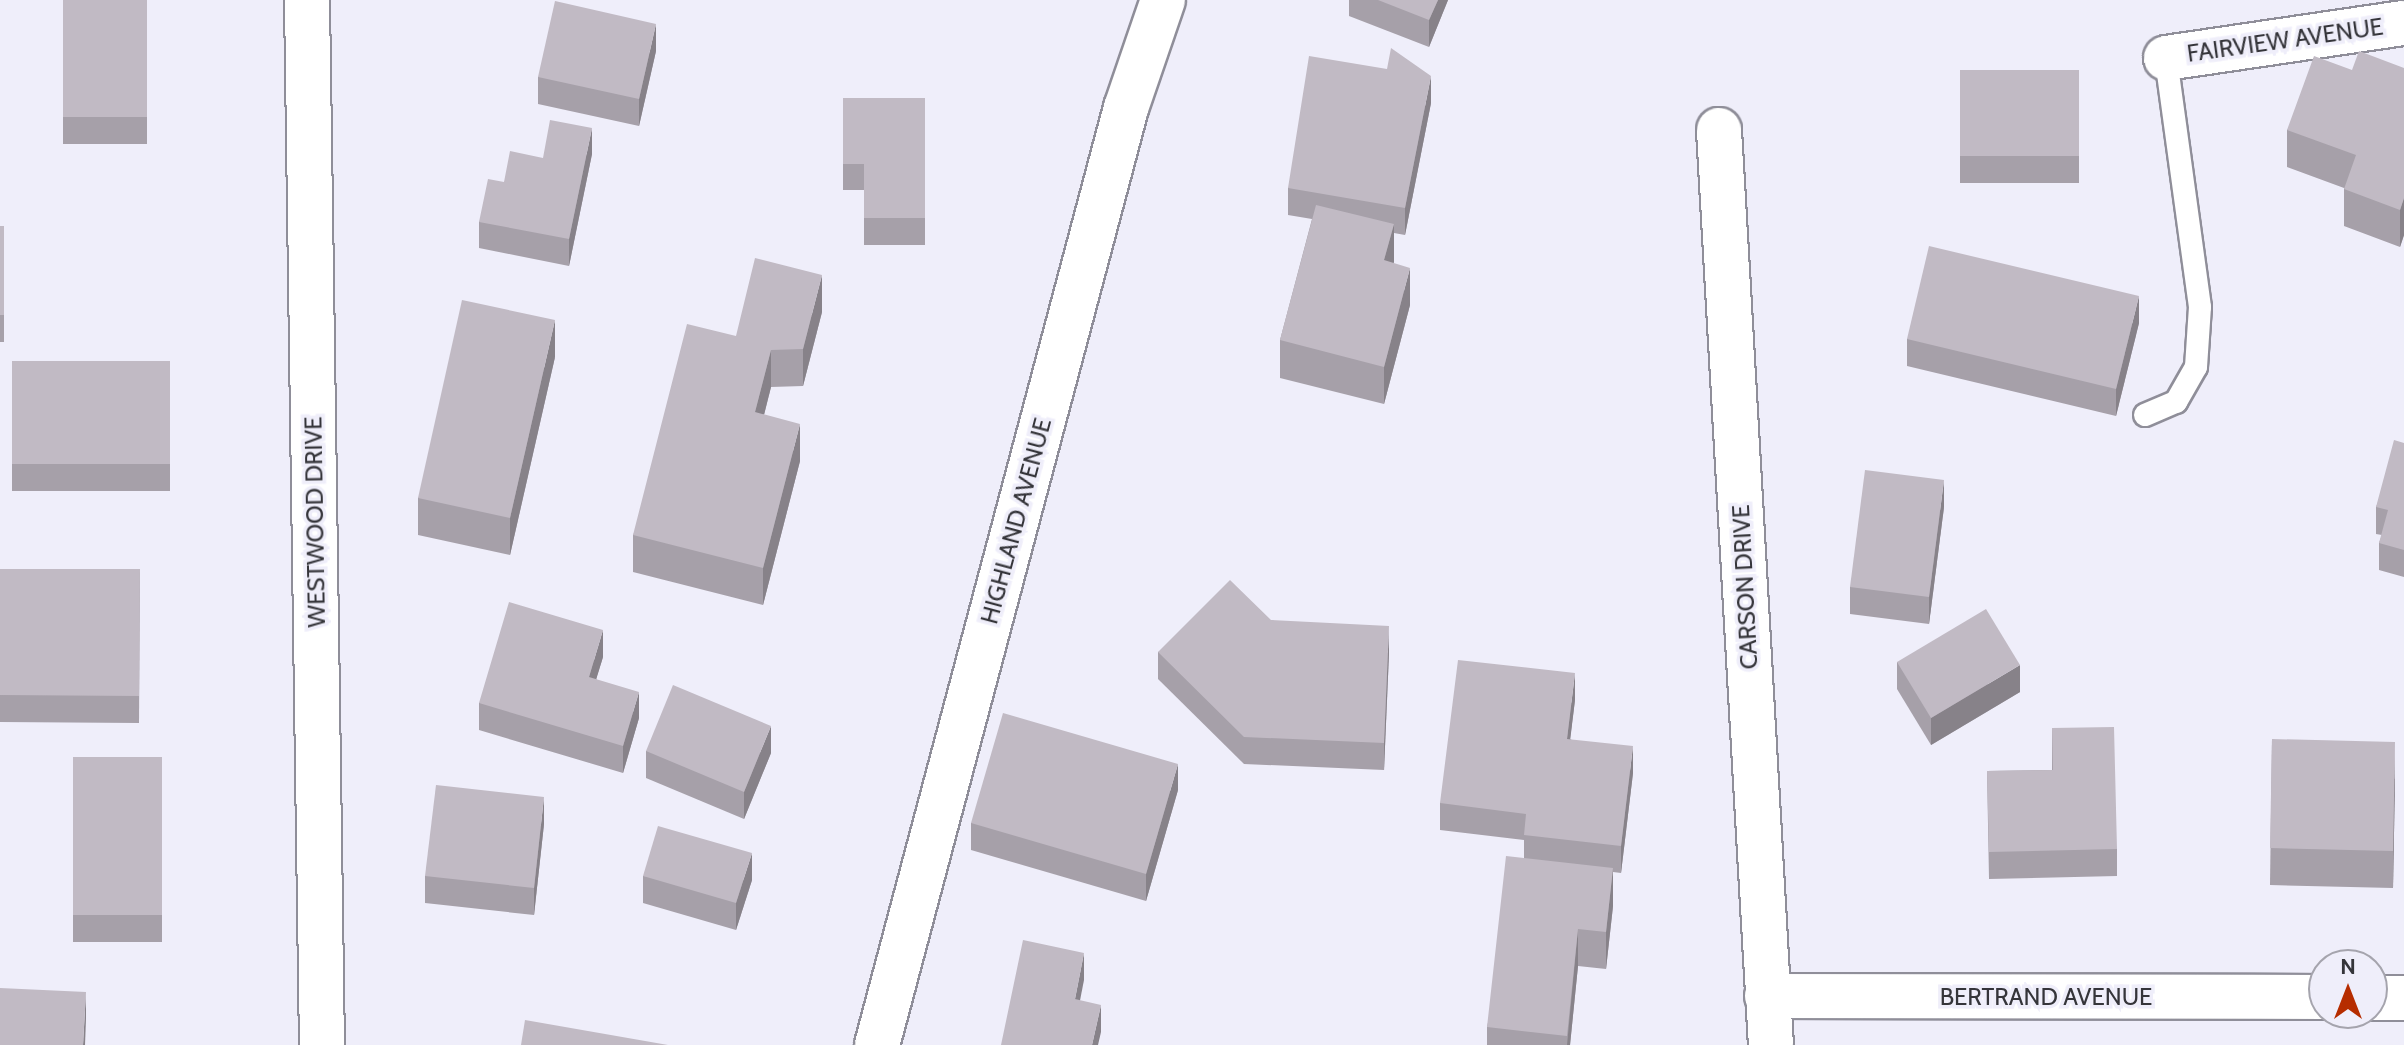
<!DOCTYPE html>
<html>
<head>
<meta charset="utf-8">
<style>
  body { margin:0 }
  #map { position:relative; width:2404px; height:1045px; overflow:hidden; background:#efeefa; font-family:Cabin,sans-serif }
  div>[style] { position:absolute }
  .roads { filter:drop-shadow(2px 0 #8f8e99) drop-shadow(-2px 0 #8f8e99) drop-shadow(0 2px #8f8e99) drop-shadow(0 -2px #8f8e99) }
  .lane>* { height:22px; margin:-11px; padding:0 11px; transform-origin:11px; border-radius:11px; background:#fff }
  .street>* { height:44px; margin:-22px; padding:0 22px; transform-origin:22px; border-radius:22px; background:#fff }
  .wall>* { inset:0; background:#a6a0a9 }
  .shaded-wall>* { inset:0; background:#878289 }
  .building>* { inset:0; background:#c1bac4 }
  span { translate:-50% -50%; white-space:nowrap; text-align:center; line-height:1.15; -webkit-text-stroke:7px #efeefa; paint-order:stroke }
  .street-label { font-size:24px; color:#35353a }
  .north { position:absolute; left:2308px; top:949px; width:80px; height:80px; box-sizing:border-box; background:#efeefa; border:2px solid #a5a4ad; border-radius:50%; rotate:0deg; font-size:22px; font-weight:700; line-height:32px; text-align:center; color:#35353a }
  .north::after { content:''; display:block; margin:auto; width:28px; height:36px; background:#b62d00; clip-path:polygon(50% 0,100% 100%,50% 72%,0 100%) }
</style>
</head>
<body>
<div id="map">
  <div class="roads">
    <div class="lane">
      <div style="left:2145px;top:415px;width:34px;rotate:-23deg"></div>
      <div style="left:2176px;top:402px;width:40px;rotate:-60.3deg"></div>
      <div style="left:2196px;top:367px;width:60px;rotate:-86.2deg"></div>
      <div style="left:2200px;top:307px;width:251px;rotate:-97.8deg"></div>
    </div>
    <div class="street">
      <div style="left:307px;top:0;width:1045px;rotate:89.18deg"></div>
      <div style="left:2166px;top:58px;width:241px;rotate:-8.4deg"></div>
      <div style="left:1719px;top:130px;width:916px;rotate:86.75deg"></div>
      <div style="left:1767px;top:996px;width:557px;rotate:0.1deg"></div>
      <div style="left:2372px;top:998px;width:32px"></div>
      <div style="left:877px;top:1045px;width:970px;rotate:-75.12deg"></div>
      <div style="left:1126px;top:108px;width:114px;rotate:-71.1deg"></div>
    </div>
  </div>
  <div class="wall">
    <div style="clip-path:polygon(63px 0,147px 0,147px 144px,63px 144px)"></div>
    <div style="clip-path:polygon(1349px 0,1448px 0,1429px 47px,1349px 16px)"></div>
    <div style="clip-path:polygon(656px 51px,639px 126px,538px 104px,538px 77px)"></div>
    <div style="clip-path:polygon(2404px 68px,2404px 235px,2400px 247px,2344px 226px,2344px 188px,2287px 167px,2287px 130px,2352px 70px)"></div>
    <div style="clip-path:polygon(1960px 70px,2079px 70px,2079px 183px,1960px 183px)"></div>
    <div style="clip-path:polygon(843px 98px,925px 98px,925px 245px,864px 245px,864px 190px,843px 190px)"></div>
    <div style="clip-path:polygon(1431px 103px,1405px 235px,1394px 233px,1393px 263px,1410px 305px,1384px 404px,1280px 378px,1280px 340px,1312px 219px,1288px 215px,1288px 188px)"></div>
    <div style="clip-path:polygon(592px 154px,569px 266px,479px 248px,479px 222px,504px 182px,543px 158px)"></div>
    <div style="clip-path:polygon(0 226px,4px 226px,4px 342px,0 342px)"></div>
    <div style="clip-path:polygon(822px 312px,803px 386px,771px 387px,764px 415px,800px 461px,763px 605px,633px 572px,633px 535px,736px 336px)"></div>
    <div style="clip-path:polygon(2139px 323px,2116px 416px,1907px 366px,1907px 339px)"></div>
    <div style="clip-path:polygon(555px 357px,510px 555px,418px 535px,418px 498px)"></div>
    <div style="clip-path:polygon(12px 361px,170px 361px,170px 491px,12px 491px)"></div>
    <div style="clip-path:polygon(2404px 443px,2404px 577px,2379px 570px,2379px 543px,2382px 535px,2376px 534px,2376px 507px)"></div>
    <div style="clip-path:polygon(1944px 507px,1929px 624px,1850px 614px,1850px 587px)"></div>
    <div style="clip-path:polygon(0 569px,140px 569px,139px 723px,0 722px)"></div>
    <div style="clip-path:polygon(1271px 620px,1389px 653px,1384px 770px,1244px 764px,1158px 679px,1158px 652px)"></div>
    <div style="clip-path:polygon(603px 657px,596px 679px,639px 718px,623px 773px,479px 730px,479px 703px)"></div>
    <div style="clip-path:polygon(1897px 662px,2020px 692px,1931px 745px,1897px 689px)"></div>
    <div style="clip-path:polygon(1575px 700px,1570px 739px,1633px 773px,1621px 873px,1613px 872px,1613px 906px,1606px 969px,1578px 966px,1570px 1045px,1487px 1045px,1487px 1027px,1524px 858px,1524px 840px,1440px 830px,1440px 803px)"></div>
    <div style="clip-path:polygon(2052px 728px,2117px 849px,2117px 876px,1989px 879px,1987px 771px,2052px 770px)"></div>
    <div style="clip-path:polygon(2272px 739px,2395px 779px,2393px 888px,2270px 885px)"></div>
    <div style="clip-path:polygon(646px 751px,771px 753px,744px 819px,646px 778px)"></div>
    <div style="clip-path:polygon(73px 757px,162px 757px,162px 942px,73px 942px)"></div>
    <div style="clip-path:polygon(1178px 790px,1146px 901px,971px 850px,971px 823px)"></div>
    <div style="clip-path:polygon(544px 824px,534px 915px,425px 903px,425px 876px)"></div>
    <div style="clip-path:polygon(643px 876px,752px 880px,736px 930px,643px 903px)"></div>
  </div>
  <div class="shaded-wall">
    <div style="clip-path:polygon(1438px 0,1448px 0,1429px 47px,1429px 20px)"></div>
    <div style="clip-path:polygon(656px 24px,656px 51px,639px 126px,639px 99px)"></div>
    <div style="clip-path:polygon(1431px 76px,1431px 103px,1405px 235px,1405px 208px)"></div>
    <div style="clip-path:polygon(592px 128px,592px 154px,569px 266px,569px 239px)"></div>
    <div style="clip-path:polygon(2404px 198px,2404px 235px,2400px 247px,2400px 210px)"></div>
    <div style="clip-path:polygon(1394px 224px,1394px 262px,1384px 298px,1384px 260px)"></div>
    <div style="clip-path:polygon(1410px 268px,1410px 305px,1384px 404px,1384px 367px)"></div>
    <div style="clip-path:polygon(822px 275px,822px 312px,803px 386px,803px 349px)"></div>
    <div style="clip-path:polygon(2139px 296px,2139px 323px,2116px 416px,2116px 389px)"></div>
    <div style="clip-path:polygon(555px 320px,555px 357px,510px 555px,510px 518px)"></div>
    <div style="clip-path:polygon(771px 350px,771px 387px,755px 450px,755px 412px)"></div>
    <div style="clip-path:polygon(800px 424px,800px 461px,763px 605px,763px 568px)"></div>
    <div style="clip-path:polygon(1944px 480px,1944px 507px,1929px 624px,1929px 597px)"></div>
    <div style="clip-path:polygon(1389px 626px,1389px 653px,1384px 770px,1384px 743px)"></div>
    <div style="clip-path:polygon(603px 630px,603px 657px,589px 703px,589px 677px)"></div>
    <div style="clip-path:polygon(2020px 665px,2020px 692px,1931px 745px,1931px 718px)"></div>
    <div style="clip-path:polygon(1575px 673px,1575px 700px,1567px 766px,1567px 739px)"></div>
    <div style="clip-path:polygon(639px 692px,639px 718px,623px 773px,623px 746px)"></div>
    <div style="clip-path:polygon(771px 726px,771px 753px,744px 819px,744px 792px)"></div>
    <div style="clip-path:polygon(2395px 742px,2395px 779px,2393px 888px,2393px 851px)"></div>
    <div style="clip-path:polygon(1633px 746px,1633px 773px,1621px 873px,1621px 846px)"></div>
    <div style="clip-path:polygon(1178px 764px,1178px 790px,1146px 901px,1146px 874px)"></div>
    <div style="clip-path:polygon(544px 797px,544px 824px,534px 915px,534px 888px)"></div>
    <div style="clip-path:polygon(752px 853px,752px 880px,736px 930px,736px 903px)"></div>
    <div style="clip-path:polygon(1613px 868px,1613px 906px,1606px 969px,1606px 932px)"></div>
    <div style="clip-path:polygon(1578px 929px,1578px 966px,1570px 1045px,1567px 1045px)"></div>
    <div style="clip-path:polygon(1084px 953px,1084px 980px,1075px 1026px,1075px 999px)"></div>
    <div style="clip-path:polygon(86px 992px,86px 1019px,85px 1045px,83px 1045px)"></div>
    <div style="clip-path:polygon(1101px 1005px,1101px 1032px,1098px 1045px,1092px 1045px)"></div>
  </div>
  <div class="building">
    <div style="clip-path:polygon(63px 0,147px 0,147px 117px,63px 117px)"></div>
    <div style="clip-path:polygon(1378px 0,1438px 0,1429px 20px)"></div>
    <div style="clip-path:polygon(555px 1px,656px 24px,639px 99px,538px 77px)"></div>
    <div style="clip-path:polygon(1391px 48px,1431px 76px,1405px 208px,1288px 188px,1309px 56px,1387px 69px)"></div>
    <div style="clip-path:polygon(2359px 51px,2404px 68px,2404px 198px,2400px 210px,2344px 189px,2356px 155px,2287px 130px,2314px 56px,2352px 70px)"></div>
    <div style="clip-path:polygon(1960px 70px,2079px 70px,2079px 156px,1960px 156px)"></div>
    <div style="clip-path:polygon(843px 98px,925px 98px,925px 218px,864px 218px,864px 164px,843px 164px)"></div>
    <div style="clip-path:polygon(550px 120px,592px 128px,569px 239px,479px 222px,488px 179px,504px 182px,510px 151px,543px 158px)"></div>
    <div style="clip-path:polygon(1316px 205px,1394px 224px,1384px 260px,1410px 268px,1384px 367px,1280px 340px)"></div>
    <div style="clip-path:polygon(0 226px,4px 226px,4px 315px,0 315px)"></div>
    <div style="clip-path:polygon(1929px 246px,2139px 296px,2116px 389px,1907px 339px)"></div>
    <div style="clip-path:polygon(755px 258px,822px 275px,803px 349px,771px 350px,755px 412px,800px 424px,763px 568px,633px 535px,687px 324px,736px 336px)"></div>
    <div style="clip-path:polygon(462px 300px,555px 320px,510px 518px,418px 498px)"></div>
    <div style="clip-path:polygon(12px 361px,170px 361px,170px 464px,12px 464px)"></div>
    <div style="clip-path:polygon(2394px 440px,2404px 443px,2404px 550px,2379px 543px,2388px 510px,2376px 507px)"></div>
    <div style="clip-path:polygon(1865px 470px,1944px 480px,1929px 597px,1850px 587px)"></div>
    <div style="clip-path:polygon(0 569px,140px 569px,139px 696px,0 695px)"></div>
    <div style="clip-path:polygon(1230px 580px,1271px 620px,1389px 626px,1384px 743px,1244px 737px,1158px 652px)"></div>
    <div style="clip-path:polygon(509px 602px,603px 630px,589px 677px,639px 692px,623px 746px,479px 703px)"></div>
    <div style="clip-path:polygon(1986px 609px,2020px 665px,1931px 718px,1897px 662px)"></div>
    <div style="clip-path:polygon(1458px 660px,1575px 673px,1567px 739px,1633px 746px,1621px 846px,1524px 835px,1526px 814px,1440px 803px)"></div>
    <div style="clip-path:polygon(673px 685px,771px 726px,744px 792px,646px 751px)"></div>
    <div style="clip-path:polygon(1003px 713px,1178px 764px,1146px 874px,971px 823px)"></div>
    <div style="clip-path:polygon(2114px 727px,2117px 849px,1989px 852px,1987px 771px,2053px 770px,2052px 728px)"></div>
    <div style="clip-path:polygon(2272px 739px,2395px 742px,2393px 851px,2270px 848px)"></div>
    <div style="clip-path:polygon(73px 757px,162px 757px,162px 915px,73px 915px)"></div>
    <div style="clip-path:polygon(436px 785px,544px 797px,534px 888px,425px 876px)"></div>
    <div style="clip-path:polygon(658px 826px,752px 853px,736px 903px,643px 876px)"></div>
    <div style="clip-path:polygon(1506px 856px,1613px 868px,1606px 932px,1578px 929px,1567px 1036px,1487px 1027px)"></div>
    <div style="clip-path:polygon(1023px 940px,1084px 953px,1075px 999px,1101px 1005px,1092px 1045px,1001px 1045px)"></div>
    <div style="clip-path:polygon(0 988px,86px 992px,83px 1045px,0 1045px)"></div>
    <div style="clip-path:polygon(525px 1020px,668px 1045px,521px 1045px)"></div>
  </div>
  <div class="street-label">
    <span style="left:2285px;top:40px;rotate:-8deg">FAIRVIEW AVENUE</span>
    <span style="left:1016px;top:521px;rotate:-75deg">HIGHLAND AVENUE</span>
    <span style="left:315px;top:522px;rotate:-91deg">WESTWOOD DRIVE</span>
    <span style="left:1745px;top:587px;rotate:-93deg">CARSON DRIVE</span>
    <span style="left:2046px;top:997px">BERTRAND AVENUE</span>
  </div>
  <div class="north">N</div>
</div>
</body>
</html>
